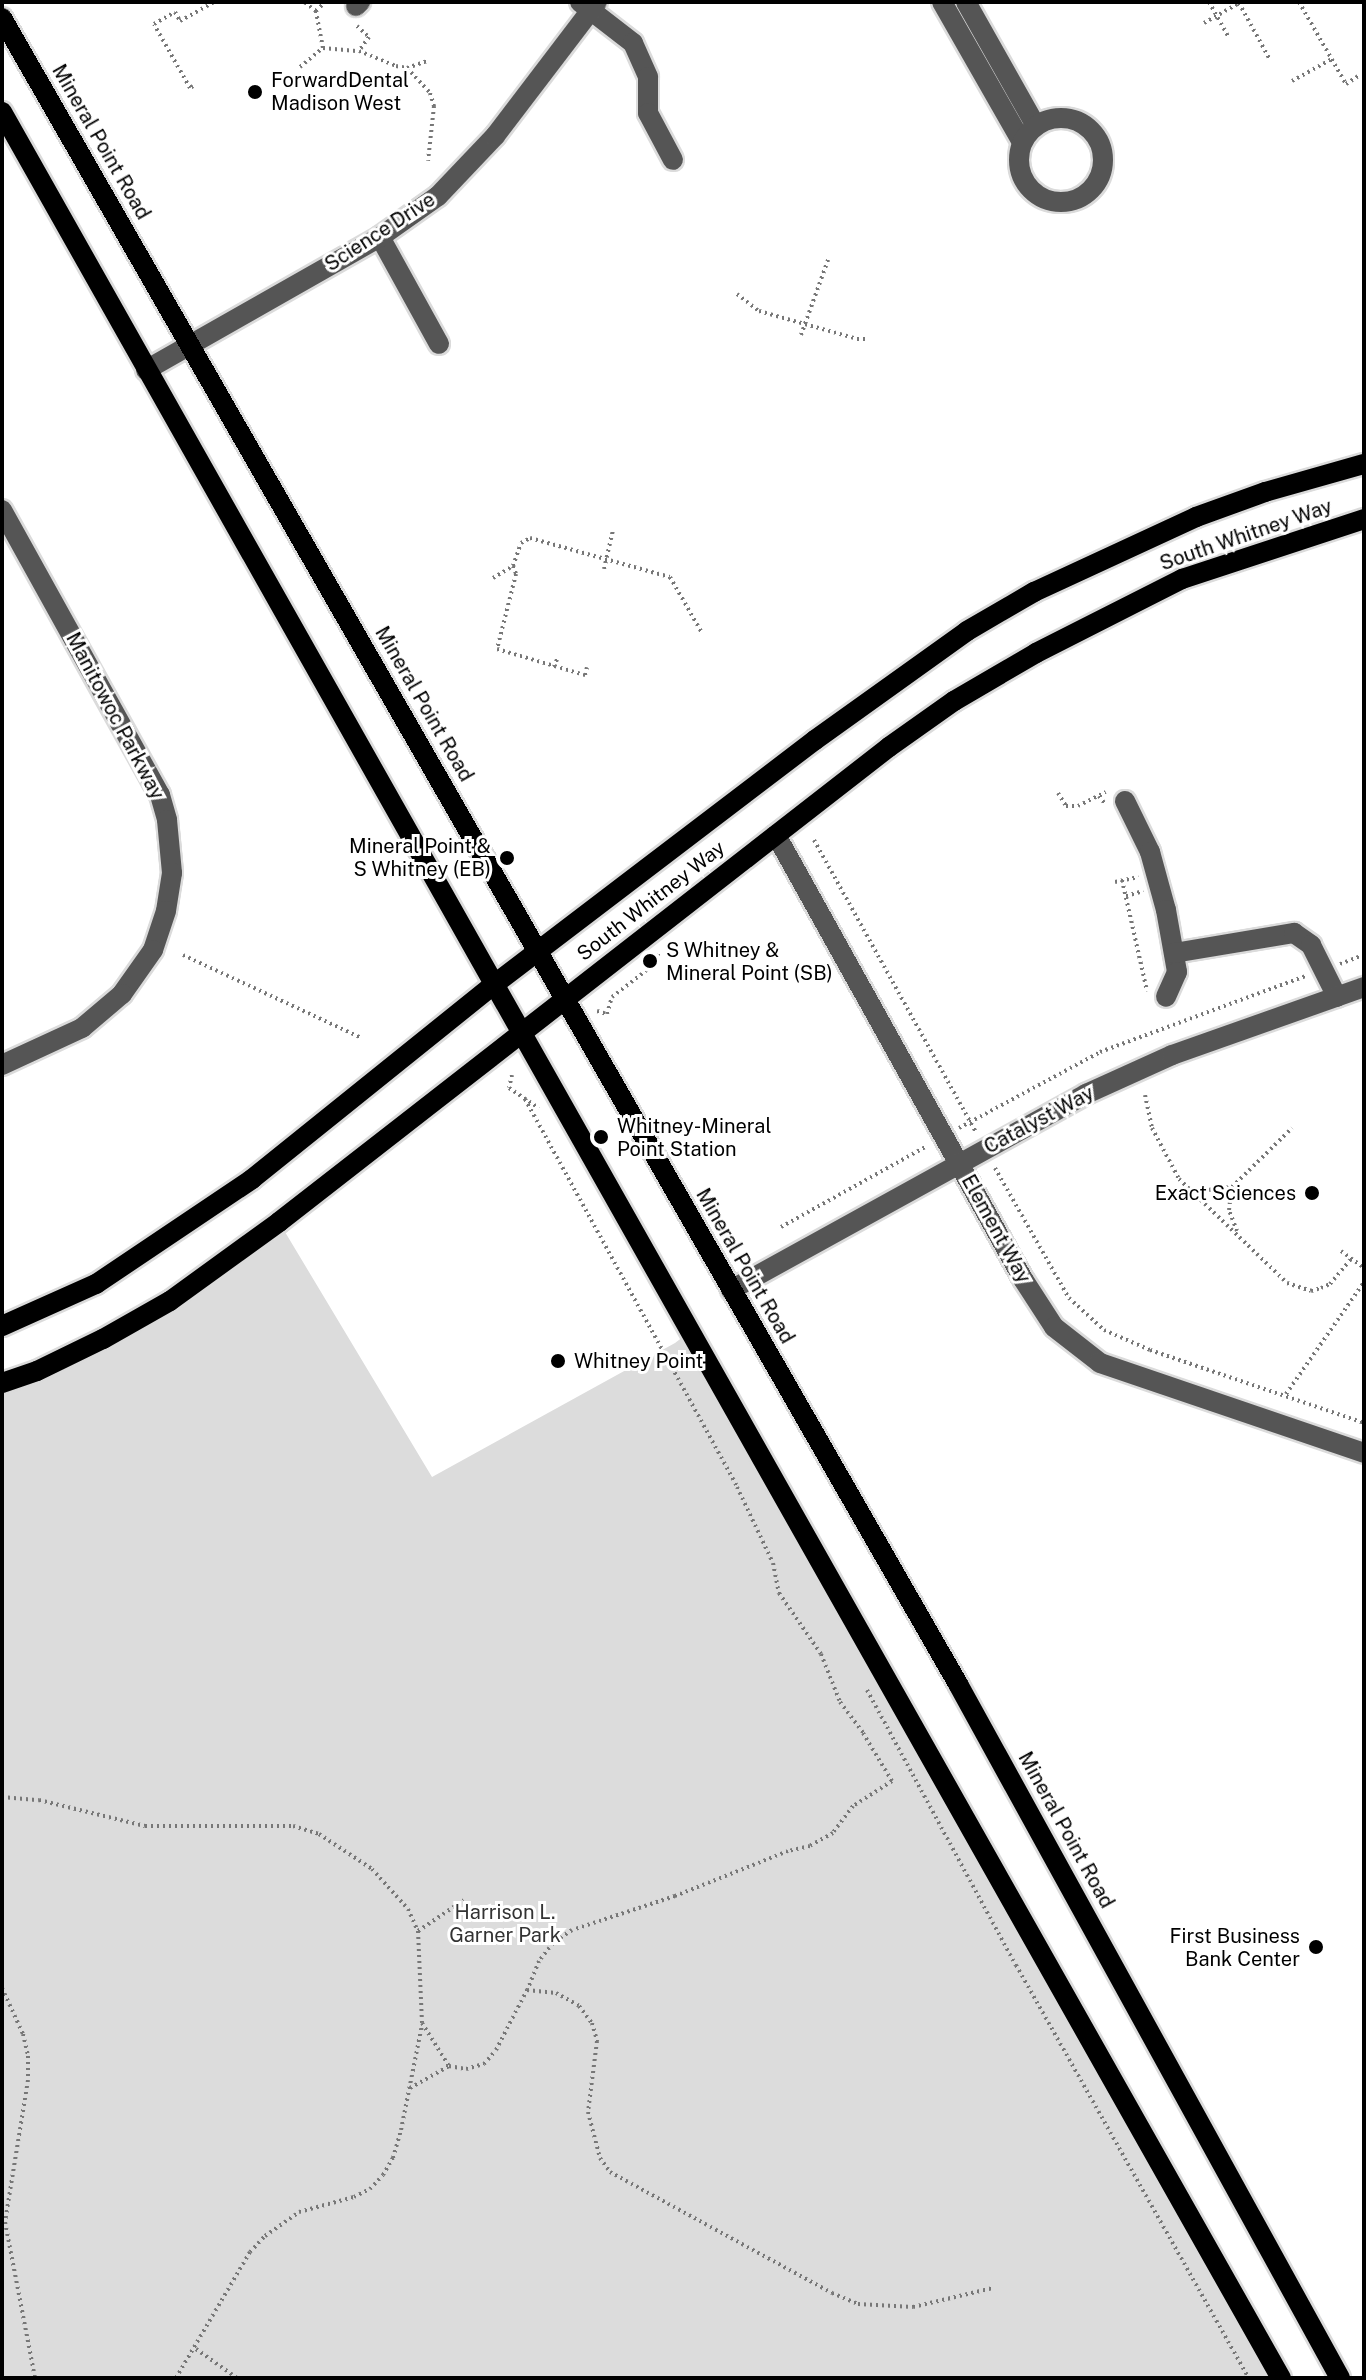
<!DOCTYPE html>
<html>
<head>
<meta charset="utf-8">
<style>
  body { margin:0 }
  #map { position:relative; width:1366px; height:2380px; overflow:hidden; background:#fff; font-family:"Public Sans",sans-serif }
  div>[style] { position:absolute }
  .green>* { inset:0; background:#dcdcdc }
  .path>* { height:4px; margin-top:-2px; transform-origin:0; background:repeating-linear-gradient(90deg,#777 0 2px,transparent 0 6px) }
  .roads { filter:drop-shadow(2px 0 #dbdbdb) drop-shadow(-2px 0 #dbdbdb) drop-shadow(0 2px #dbdbdb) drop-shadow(0 -2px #dbdbdb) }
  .minor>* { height:20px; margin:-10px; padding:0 10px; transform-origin:10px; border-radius:10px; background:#555 }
  .minor>.ring { margin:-10px; padding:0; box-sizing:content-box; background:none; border:20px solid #555; border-radius:50% }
  .major>* { height:20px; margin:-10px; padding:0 10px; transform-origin:10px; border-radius:10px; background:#000 }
  .dots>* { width:22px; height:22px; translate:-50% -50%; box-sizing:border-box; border:4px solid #fff; border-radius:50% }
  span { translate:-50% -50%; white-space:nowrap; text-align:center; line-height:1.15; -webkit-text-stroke:6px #fff; paint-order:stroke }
  .poi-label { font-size:20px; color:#000 }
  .left { translate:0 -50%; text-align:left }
  .right { translate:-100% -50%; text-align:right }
  .street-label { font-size:20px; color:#000 }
  .park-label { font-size:20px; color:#333 }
  .frame { position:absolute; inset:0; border:4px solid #000; pointer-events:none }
</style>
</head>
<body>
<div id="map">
  <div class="green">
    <div style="clip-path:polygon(279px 1222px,432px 1477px,675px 1343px,692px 1330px,1281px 2378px,2px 2378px,2px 1383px,37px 1371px)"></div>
  </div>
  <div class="path">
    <div style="left:1209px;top:2px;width:41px;rotate:60.9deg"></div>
    <div style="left:1299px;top:2px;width:95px;rotate:60.2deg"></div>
    <div style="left:1346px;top:84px;width:17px;rotate:-33deg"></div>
    <div style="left:316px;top:11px;width:13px;rotate:-45deg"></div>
    <div style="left:1204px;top:23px;width:40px;rotate:-29.7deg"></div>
    <div style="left:1239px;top:3px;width:63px;rotate:61.4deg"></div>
    <div style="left:357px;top:26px;width:16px;rotate:43deg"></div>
    <div style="left:369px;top:37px;width:17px;rotate:126deg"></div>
    <div style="left:323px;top:48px;width:36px;rotate:5deg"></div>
    <div style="left:359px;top:51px;width:40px;rotate:22deg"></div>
    <div style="left:396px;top:66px;width:11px;rotate:10deg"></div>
    <div style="left:407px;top:68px;width:21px;rotate:-19deg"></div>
    <div style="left:300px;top:67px;width:30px;rotate:-40deg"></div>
    <div style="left:323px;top:48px;width:38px;rotate:-101deg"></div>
    <div style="left:316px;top:11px;width:15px;rotate:-143deg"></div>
    <div style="left:407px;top:68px;width:34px;rotate:47deg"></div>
    <div style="left:430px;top:93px;width:14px;rotate:73deg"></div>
    <div style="left:434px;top:106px;width:55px;rotate:96.2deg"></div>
    <div style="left:1292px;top:81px;width:46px;rotate:-28.8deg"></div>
    <div style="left:193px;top:86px;width:4px;rotate:146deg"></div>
    <div style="left:190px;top:88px;width:73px;rotate:-119.4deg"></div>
    <div style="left:154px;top:24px;width:24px;rotate:-30deg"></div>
    <div style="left:175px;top:12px;width:10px;rotate:61deg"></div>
    <div style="left:180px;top:21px;width:39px;rotate:-29deg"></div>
    <div style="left:737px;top:294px;width:28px;rotate:38deg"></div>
    <div style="left:759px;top:311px;width:102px;rotate:15.9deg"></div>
    <div style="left:857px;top:339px;width:11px"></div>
    <div style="left:801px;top:335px;width:80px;rotate:-70.2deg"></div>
    <div style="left:513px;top:566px;width:9px;rotate:69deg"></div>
    <div style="left:516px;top:574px;width:77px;rotate:104.2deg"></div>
    <div style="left:497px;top:649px;width:92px;rotate:16.5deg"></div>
    <div style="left:585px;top:675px;width:8px;rotate:-76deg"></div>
    <div style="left:604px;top:569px;width:40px;rotate:-77deg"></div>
    <div style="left:493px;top:578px;width:23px;rotate:-31deg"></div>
    <div style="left:513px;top:566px;width:24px;rotate:-71deg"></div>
    <div style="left:521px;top:543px;width:10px;rotate:-29deg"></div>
    <div style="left:530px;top:538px;width:145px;rotate:15.6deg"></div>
    <div style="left:670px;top:577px;width:64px;rotate:60.3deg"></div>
    <div style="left:554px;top:667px;width:9px;rotate:-69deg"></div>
    <div style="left:1058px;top:793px;width:15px;rotate:58deg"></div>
    <div style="left:1066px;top:806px;width:12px"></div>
    <div style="left:1078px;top:806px;width:31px;rotate:-27deg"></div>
    <div style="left:1099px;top:796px;width:10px;rotate:53deg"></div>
    <div style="left:814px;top:840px;width:334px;rotate:61deg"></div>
    <div style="left:1122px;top:880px;width:114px;rotate:77.3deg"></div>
    <div style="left:1115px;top:882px;width:24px;rotate:-12deg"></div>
    <div style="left:1126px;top:896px;width:18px;rotate:-16deg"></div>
    <div style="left:183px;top:955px;width:197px;rotate:24.9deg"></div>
    <div style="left:1340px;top:964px;width:26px;rotate:-21deg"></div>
    <div style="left:597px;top:1011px;width:10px;rotate:17deg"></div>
    <div style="left:607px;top:1014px;width:18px;rotate:-74deg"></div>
    <div style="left:612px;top:997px;width:51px;rotate:-37.8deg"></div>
    <div style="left:652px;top:966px;width:15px;rotate:-62deg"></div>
    <div style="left:512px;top:1075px;width:13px;rotate:103deg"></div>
    <div style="left:509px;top:1088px;width:36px;rotate:34deg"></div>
    <div style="left:1145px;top:1095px;width:34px;rotate:78deg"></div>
    <div style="left:1152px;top:1128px;width:58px;rotate:62.1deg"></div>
    <div style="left:1179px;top:1179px;width:150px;rotate:43.9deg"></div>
    <div style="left:1287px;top:1283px;width:25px;rotate:18deg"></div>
    <div style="left:1311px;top:1291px;width:10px;rotate:-17deg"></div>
    <div style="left:1321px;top:1288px;width:10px;rotate:-24deg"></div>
    <div style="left:1330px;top:1284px;width:33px;rotate:-50deg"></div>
    <div style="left:525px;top:1099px;width:442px;rotate:61.3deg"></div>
    <div style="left:737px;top:1487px;width:84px;rotate:64.7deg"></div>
    <div style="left:773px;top:1563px;width:31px;rotate:79deg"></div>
    <div style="left:779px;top:1593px;width:74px;rotate:55.5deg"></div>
    <div style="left:821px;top:1654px;width:52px;rotate:68.4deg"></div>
    <div style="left:840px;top:1702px;width:39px;rotate:53deg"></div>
    <div style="left:863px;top:1733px;width:56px;rotate:58.9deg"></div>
    <div style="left:892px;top:1781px;width:46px;rotate:147.3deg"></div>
    <div style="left:853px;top:1806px;width:34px;rotate:127deg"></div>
    <div style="left:833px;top:1833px;width:26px;rotate:151deg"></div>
    <div style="left:810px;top:1846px;width:23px;rotate:167deg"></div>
    <div style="left:788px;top:1851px;width:122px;rotate:158.3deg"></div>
    <div style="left:675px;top:1896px;width:108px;rotate:161.7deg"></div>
    <div style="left:572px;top:1930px;width:23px;rotate:146deg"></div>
    <div style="left:553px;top:1943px;width:23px;rotate:128deg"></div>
    <div style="left:539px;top:1961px;width:31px;rotate:112deg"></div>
    <div style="left:959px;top:1128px;width:160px;rotate:-28.3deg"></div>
    <div style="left:1100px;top:1052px;width:219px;rotate:-20.3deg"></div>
    <div style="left:995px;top:1168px;width:150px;rotate:60.4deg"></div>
    <div style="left:1069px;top:1298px;width:47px;rotate:42.4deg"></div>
    <div style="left:1104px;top:1330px;width:50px;rotate:23.5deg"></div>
    <div style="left:1150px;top:1350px;width:226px;rotate:18.8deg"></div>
    <div style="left:1191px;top:1192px;width:41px;rotate:-7deg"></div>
    <div style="left:781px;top:1227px;width:167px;rotate:-29deg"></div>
    <div style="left:1237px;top:1231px;width:22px;rotate:-111deg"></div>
    <div style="left:1229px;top:1210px;width:23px;rotate:-83deg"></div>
    <div style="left:1232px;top:1187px;width:84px;rotate:-44.5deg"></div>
    <div style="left:1341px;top:1251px;width:29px;rotate:36deg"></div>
    <div style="left:1286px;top:1394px;width:136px;rotate:-55.1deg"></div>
    <div style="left:867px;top:1690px;width:313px;rotate:61.6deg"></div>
    <div style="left:1016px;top:1965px;width:474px;rotate:60.6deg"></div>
    <div style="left:2px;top:1797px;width:37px;rotate:5deg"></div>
    <div style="left:39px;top:1800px;width:109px;rotate:13.8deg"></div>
    <div style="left:145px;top:1826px;width:148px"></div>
    <div style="left:293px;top:1826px;width:27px;rotate:17deg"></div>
    <div style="left:319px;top:1834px;width:64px;rotate:33.4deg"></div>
    <div style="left:372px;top:1869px;width:54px;rotate:48deg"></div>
    <div style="left:408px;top:1909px;width:24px;rotate:66deg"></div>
    <div style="left:418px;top:1931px;width:92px;rotate:87.5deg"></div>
    <div style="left:422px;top:2023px;width:51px;rotate:57.9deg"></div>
    <div style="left:449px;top:2066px;width:17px;rotate:10deg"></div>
    <div style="left:466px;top:2069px;width:19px;rotate:-16deg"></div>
    <div style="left:484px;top:2064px;width:18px;rotate:-49deg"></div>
    <div style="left:496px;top:2050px;width:68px;rotate:-62.7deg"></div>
    <div style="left:527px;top:1990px;width:29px;rotate:6deg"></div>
    <div style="left:556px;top:1993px;width:26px;rotate:29deg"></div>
    <div style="left:579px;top:2006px;width:21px;rotate:53deg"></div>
    <div style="left:592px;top:2023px;width:19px;rotate:74deg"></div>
    <div style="left:597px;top:2041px;width:72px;rotate:97.2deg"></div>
    <div style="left:588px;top:2112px;width:48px;rotate:75.4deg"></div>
    <div style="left:600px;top:2158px;width:17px;rotate:54deg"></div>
    <div style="left:610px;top:2172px;width:253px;rotate:28.6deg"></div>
    <div style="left:832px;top:2293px;width:28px;rotate:23deg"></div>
    <div style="left:858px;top:2304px;width:55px;rotate:3.1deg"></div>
    <div style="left:913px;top:2307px;width:82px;rotate:-13.4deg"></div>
    <div style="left:418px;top:1931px;width:55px;rotate:-34deg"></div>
    <div style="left:2px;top:1988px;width:51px;rotate:65.5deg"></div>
    <div style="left:23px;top:2034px;width:23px;rotate:77deg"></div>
    <div style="left:28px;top:2056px;width:24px;rotate:90deg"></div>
    <div style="left:28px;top:2080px;width:144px;rotate:99.2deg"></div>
    <div style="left:5px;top:2222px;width:159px;rotate:79.1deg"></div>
    <div style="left:410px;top:2088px;width:45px;rotate:-29.4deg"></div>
    <div style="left:196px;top:2349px;width:50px;rotate:35.3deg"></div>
    <div style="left:176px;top:2378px;width:146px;rotate:-59.6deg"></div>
    <div style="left:250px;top:2252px;width:22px;rotate:-47deg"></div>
    <div style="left:265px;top:2236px;width:42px;rotate:-35.2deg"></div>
    <div style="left:299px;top:2212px;width:57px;rotate:-15.3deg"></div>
    <div style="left:354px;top:2197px;width:18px;rotate:-27deg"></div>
    <div style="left:370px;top:2189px;width:19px;rotate:-47deg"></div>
    <div style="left:383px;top:2175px;width:20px;rotate:-60deg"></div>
    <div style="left:393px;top:2158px;width:29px;rotate:-74deg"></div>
    <div style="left:401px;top:2130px;width:107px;rotate:-78.7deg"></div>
  </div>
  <div class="roads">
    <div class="minor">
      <div style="left:580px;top:2px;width:67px;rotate:37.7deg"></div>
      <div style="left:633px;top:43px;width:37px;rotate:66deg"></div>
      <div style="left:648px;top:77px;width:36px;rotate:90deg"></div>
      <div style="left:648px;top:113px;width:53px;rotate:62deg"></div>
      <div style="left:942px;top:2px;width:161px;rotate:60.3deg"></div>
      <div style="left:966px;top:2px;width:142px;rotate:60.6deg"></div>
      <div style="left:356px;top:6px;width:6px;rotate:-45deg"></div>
      <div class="ring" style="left:1019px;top:118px;width:64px;height:64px"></div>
      <div style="left:380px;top:237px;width:122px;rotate:61.1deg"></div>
      <div style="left:146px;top:370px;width:269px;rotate:-29.6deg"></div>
      <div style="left:380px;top:237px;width:71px;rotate:-35.3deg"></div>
      <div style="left:438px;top:196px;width:83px;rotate:-46.5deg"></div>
      <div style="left:495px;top:136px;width:168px;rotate:-52.7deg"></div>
      <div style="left:2px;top:510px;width:326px;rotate:61deg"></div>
      <div style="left:160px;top:795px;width:26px;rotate:74deg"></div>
      <div style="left:167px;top:820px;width:53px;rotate:84.6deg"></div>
      <div style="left:172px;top:873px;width:38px;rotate:99deg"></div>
      <div style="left:166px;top:911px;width:41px;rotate:108.4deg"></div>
      <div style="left:153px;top:950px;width:54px;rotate:125.2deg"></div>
      <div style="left:122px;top:994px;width:52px;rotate:139.6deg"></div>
      <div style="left:82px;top:1028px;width:88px;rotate:155.2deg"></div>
      <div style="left:1125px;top:801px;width:57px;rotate:63.9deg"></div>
      <div style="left:1150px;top:852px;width:60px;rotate:74.6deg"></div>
      <div style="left:1166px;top:910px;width:63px;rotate:79.9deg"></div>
      <div style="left:1177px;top:972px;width:27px;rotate:114deg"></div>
      <div style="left:776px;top:835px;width:508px;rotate:60.91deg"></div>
      <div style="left:1023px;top:1279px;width:57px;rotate:57.1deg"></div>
      <div style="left:1054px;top:1327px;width:58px;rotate:38deg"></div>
      <div style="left:1100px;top:1363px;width:279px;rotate:18.8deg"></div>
      <div style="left:1174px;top:953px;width:122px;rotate:-9.5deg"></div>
      <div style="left:1294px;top:933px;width:21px;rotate:35deg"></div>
      <div style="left:1311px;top:945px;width:58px;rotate:63.4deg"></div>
      <div style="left:731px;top:1290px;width:406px;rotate:-28.9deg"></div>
      <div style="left:1086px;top:1094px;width:94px;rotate:-24.4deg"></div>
      <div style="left:1172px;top:1055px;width:204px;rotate:-19.5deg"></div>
    </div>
    <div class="major">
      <div style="left:2px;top:18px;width:1921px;rotate:60.15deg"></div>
      <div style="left:958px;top:1684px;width:792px;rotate:61.17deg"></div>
      <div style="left:2px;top:112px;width:2602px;rotate:60.56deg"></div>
      <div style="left:2px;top:1326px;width:103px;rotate:-24.1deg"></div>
      <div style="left:96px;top:1284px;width:188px;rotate:-33.9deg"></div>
      <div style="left:252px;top:1179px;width:313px;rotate:-38.8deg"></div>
      <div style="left:496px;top:983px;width:401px;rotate:-37.3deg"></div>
      <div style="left:815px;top:740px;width:187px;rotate:-35.6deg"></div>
      <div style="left:967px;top:631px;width:78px;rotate:-30.2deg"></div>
      <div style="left:1034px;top:592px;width:179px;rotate:-24.8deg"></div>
      <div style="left:1196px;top:517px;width:73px;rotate:-19.9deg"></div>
      <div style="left:1265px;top:492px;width:103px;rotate:-15.8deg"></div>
      <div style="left:2px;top:1383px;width:37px;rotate:-19deg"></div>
      <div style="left:37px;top:1371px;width:73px;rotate:-25.9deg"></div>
      <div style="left:103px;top:1339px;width:77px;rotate:-29.6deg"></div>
      <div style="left:170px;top:1301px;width:135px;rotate:-35.9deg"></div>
      <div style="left:279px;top:1222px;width:773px;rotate:-37.91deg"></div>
      <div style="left:889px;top:747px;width:80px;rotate:-35.3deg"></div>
      <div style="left:954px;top:701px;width:95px;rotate:-30.3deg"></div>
      <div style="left:1036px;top:653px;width:164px;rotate:-26.9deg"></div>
      <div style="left:1182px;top:579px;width:192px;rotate:-18.2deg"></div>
    </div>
  </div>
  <div class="dots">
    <div style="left:255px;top:92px;background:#000"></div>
    <div style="left:507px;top:858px;background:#000"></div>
    <div style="left:650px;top:961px;background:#000"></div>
    <div style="left:601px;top:1137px;background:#000"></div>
    <div style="left:1312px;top:1193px;background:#000"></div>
    <div style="left:558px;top:1361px;background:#000"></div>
    <div style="left:1316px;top:1947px;background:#000"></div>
  </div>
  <div class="poi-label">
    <span class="left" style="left:271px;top:92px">ForwardDental<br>Madison West</span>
    <span class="right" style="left:491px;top:858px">Mineral Point &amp;<br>S Whitney (EB)</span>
    <span class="left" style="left:666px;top:962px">S Whitney &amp;<br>Mineral Point (SB)</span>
    <span class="left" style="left:617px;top:1138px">Whitney-Mineral<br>Point Station</span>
    <span class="right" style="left:1296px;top:1193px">Exact Sciences</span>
    <span class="left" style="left:574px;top:1361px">Whitney Point</span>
    <span class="right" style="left:1300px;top:1948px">First Business<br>Bank Center</span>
  </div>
  <div class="street-label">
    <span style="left:101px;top:142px;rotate:60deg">Mineral Point Road</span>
    <span style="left:380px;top:232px;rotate:-33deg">Science Drive</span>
    <span style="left:1246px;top:535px;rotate:-19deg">South Whitney Way</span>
    <span style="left:424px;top:704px;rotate:60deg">Mineral Point Road</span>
    <span style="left:115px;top:716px;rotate:62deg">Manitowoc Parkway</span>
    <span style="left:651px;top:901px;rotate:-38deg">South Whitney Way</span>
    <span style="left:1039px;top:1120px;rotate:-28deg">Catalyst Way</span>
    <span style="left:996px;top:1229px;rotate:61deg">Element Way</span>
    <span style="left:745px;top:1266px;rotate:60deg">Mineral Point Road</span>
    <span style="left:1066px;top:1830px;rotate:61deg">Mineral Point Road</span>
  </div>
  <div class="park-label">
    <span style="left:505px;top:1924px">Harrison L.<br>Garner Park</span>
  </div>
  <div class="frame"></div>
</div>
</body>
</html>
